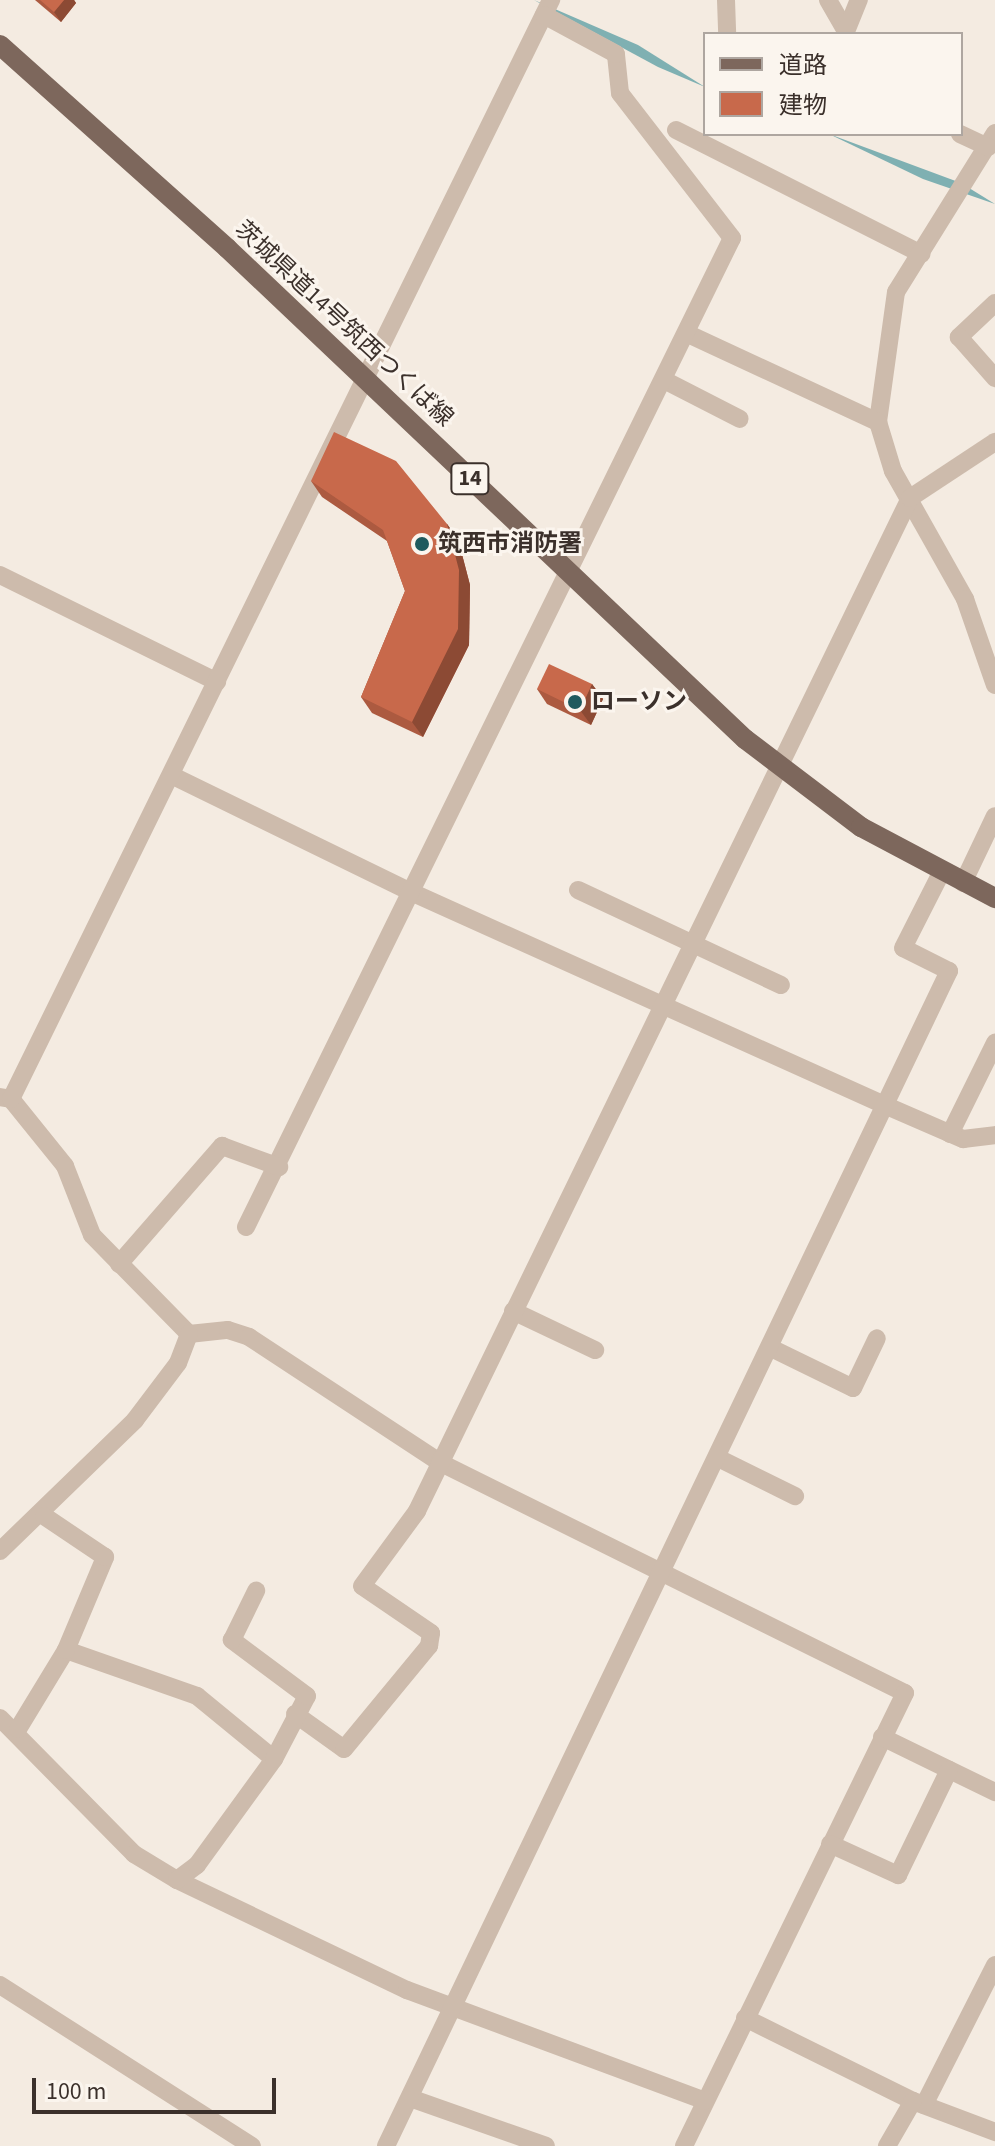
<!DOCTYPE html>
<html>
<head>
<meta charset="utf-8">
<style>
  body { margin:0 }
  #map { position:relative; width:995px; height:2146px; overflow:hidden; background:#f4ebe1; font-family:"Source Sans 3","Noto Sans JP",sans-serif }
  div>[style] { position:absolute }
  .water>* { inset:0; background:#7fb0b2 }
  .minor>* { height:18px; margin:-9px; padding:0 9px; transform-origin:9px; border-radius:9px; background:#cdbbac }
  .major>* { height:20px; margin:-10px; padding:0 10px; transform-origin:10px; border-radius:10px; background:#7d675c }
  .wall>* { inset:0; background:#ac5a40 }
  .shaded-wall>* { inset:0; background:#8c4a34 }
  .building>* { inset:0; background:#c8694b }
  .dots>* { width:22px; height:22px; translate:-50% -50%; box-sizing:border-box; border:4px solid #fbf5ee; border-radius:50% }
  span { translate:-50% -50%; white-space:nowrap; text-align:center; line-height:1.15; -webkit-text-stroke:6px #fbf5ee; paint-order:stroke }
  .shield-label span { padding:2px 6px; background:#fbf5ee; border:2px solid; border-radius:6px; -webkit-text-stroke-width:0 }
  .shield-label { font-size:22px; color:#3b302b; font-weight:700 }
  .street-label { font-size:24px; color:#3b302b }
  .poi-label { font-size:24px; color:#3b302b; font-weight:700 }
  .left { translate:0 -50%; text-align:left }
  .legend { position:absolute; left:703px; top:32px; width:260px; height:104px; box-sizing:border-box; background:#fbf5ee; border:2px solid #aea6a0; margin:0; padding:10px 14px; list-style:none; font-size:24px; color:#3b302b }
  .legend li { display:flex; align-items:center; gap:16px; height:40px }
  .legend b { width:40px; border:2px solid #aea6a0 }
  .scale { position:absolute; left:32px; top:2078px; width:244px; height:36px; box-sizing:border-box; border:4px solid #3b302b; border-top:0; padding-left:10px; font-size:24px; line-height:28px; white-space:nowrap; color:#3b302b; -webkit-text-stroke:6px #fbf5ee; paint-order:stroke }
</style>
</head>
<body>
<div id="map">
  <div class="water">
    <div style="clip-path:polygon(534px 0,638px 45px,705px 87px,658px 67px)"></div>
    <div style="clip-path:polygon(829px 134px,961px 183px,995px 204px,923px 179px)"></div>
  </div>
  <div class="minor">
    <div style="left:726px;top:0;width:34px;rotate:88deg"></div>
    <div style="left:828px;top:0;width:36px;rotate:60deg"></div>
    <div style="left:845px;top:34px;width:37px;rotate:-68deg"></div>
    <div style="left:676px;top:130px;width:275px;rotate:26.8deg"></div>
    <div style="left:995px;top:133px;width:187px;rotate:121.9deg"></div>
    <div style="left:896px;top:292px;width:131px;rotate:97.9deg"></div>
    <div style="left:878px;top:422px;width:51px;rotate:73deg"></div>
    <div style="left:893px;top:471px;width:147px;rotate:60.6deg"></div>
    <div style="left:965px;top:599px;width:91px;rotate:70.8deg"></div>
    <div style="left:960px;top:134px;width:31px;rotate:25deg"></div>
    <div style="left:995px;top:303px;width:50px;rotate:136.6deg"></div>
    <div style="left:959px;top:337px;width:55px;rotate:48.7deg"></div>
    <div style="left:686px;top:333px;width:212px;rotate:24.9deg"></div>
    <div style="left:664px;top:380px;width:85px;rotate:27.2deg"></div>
    <div style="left:0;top:575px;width:242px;rotate:26.2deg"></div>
    <div style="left:173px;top:776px;width:265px;rotate:26deg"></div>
    <div style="left:411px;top:892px;width:524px;rotate:24.22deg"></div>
    <div style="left:889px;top:1107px;width:81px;rotate:23.4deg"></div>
    <div style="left:963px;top:1139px;width:32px;rotate:-7deg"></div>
    <div style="left:963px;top:883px;width:74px;rotate:-64.5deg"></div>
    <div style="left:578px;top:890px;width:224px;rotate:25.1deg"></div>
    <div style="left:0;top:1097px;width:11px;rotate:10deg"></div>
    <div style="left:11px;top:1099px;width:86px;rotate:51.1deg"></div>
    <div style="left:65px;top:1166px;width:74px;rotate:68.6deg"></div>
    <div style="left:92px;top:1235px;width:139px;rotate:45.6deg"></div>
    <div style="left:11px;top:1099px;width:1225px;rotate:-63.83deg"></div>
    <div style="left:950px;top:1134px;width:102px;rotate:-63.7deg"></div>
    <div style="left:246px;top:1227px;width:1102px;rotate:-63.83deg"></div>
    <div style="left:732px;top:238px;width:183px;rotate:-127.7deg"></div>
    <div style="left:620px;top:93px;width:39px;rotate:-96deg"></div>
    <div style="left:616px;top:54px;width:82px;rotate:-151.6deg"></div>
    <div style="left:119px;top:1264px;width:157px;rotate:-48.9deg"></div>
    <div style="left:222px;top:1146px;width:61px;rotate:20.2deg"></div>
    <div style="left:513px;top:1311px;width:91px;rotate:25.4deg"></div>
    <div style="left:189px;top:1334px;width:39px;rotate:-6deg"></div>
    <div style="left:228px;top:1330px;width:22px;rotate:18deg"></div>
    <div style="left:249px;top:1337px;width:227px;rotate:33.3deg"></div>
    <div style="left:439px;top:1462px;width:520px;rotate:26.37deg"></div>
    <div style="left:905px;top:1693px;width:504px;rotate:116.01deg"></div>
    <div style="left:771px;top:1348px;width:91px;rotate:26deg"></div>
    <div style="left:853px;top:1388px;width:55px;rotate:-64.4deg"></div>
    <div style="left:718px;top:1458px;width:86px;rotate:26.3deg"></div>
    <div style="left:0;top:1551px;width:188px;rotate:-44.1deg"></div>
    <div style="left:135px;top:1420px;width:71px;rotate:-53deg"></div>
    <div style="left:178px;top:1363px;width:31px;rotate:-69deg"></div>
    <div style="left:66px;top:1650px;width:139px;rotate:19.3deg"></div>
    <div style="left:197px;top:1696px;width:99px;rotate:39.3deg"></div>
    <div style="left:295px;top:1714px;width:60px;rotate:35.5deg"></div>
    <div style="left:344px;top:1749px;width:134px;rotate:-50.5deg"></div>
    <div style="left:429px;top:1646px;width:13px;rotate:-81deg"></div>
    <div style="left:431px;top:1633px;width:83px;rotate:-145.7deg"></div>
    <div style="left:362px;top:1586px;width:93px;rotate:-53.7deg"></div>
    <div style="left:417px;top:1511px;width:1127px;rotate:-64.05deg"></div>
    <div style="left:910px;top:498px;width:102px;rotate:-33.4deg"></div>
    <div style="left:0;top:1718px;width:191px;rotate:45.4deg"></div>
    <div style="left:134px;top:1854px;width:50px;rotate:31.2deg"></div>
    <div style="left:177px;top:1880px;width:255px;rotate:25.6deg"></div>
    <div style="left:407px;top:1990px;width:318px;rotate:20.4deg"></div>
    <div style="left:18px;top:1729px;width:92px;rotate:-58.7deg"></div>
    <div style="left:66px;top:1650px;width:101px;rotate:-67.2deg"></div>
    <div style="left:105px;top:1557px;width:73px;rotate:-146.1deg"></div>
    <div style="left:882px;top:1737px;width:126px;rotate:26deg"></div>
    <div style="left:830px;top:1844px;width:75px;rotate:24.5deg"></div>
    <div style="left:898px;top:1875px;width:117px;rotate:-64.1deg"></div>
    <div style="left:177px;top:1880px;width:25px;rotate:-37deg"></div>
    <div style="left:197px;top:1865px;width:131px;rotate:-54deg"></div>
    <div style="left:274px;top:1759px;width:71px;rotate:-62.4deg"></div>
    <div style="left:307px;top:1696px;width:94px;rotate:-143.3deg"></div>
    <div style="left:232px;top:1640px;width:55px;rotate:-63.9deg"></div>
    <div style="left:0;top:1985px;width:299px;rotate:32.6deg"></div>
    <div style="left:745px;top:2018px;width:187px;rotate:26.3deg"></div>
    <div style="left:913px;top:2101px;width:88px;rotate:20.7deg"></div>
    <div style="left:410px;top:2098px;width:144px;rotate:19.4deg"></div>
    <div style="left:924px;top:2105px;width:157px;rotate:-63.1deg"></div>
    <div style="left:386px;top:2146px;width:1303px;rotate:-64.4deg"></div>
    <div style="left:949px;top:971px;width:51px;rotate:-153.4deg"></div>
    <div style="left:903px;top:948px;width:84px;rotate:-63.1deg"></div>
    <div style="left:887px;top:2146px;width:52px;rotate:-60deg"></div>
  </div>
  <div class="major">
    <div style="left:0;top:45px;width:305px;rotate:41.8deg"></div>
    <div style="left:227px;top:248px;width:714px;rotate:43.47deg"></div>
    <div style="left:745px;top:739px;width:146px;rotate:37.2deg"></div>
    <div style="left:861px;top:827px;width:152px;rotate:27.9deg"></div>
  </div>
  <div class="wall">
    <div style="clip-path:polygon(35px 0,74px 0,76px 3px,61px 22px)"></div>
    <div style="clip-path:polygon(311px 481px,447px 524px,458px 539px,470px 585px,469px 645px,423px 737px,372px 713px,361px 697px,405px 591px,387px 541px,322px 497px)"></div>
    <div style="clip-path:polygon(592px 684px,603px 699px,591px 725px,547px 704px,537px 689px)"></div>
  </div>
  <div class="shaded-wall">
    <div style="clip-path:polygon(64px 0,74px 0,76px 3px,61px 22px,54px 12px)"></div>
    <div style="clip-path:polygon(447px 524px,458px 539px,470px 585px,469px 645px,423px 737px,412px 722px)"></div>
    <div style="clip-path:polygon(592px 684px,603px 699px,591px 725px,580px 710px)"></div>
  </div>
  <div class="building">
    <div style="clip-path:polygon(40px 0,64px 0,54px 12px)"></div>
    <div style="clip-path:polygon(334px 432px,396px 461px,447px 524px,459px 570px,458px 629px,412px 722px,361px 697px,405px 591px,383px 530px,311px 481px)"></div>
    <div style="clip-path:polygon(549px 664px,592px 684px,580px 710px,537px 689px)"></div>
  </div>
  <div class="dots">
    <div style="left:422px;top:544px;background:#1f5a5e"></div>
    <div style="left:575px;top:702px;background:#1f5a5e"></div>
  </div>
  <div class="shield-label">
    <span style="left:470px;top:479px">14</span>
  </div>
  <div class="street-label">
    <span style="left:344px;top:324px;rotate:43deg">茨城県道14号筑西つくば線</span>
  </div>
  <div class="poi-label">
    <span class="left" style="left:438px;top:544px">筑西市消防署</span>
    <span class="left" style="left:591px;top:702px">ローソン</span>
  </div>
  <ul class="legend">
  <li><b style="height:10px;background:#7d675c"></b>道路</li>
  <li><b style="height:22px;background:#c8694b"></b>建物</li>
  </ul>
  <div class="scale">100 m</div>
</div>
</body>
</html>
